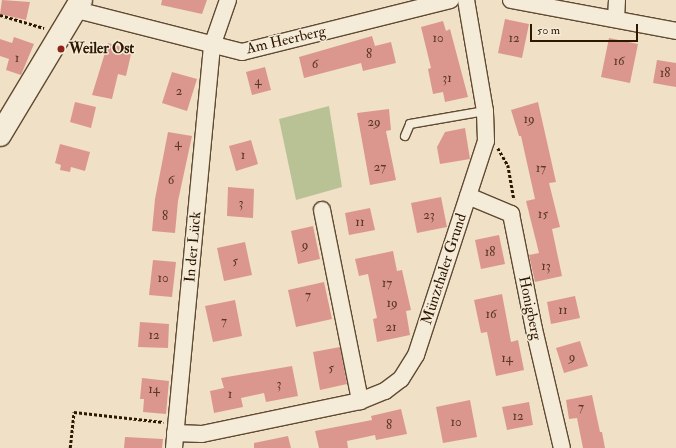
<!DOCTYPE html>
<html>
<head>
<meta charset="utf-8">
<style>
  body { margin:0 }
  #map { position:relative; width:676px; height:448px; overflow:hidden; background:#f0e0c5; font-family:"IM FELL Double Pica",serif }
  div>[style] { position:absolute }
  .green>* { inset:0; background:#b9c295 }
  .building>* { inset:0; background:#db978e }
  .path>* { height:2.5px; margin-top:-1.25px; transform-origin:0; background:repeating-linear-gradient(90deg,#2f1801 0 3px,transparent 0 5px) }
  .roads { filter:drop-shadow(1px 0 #5f4a32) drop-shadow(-1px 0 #5f4a32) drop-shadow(0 1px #5f4a32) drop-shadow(0 -1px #5f4a32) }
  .lane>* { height:8px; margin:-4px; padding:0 4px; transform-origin:4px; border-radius:4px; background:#f5ebd9 }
  .street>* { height:16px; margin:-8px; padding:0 8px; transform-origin:8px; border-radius:8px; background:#f5ebd9 }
  .secondary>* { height:22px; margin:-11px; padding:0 11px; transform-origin:11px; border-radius:11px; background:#f5ebd9 }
  .dots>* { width:11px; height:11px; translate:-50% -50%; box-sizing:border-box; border:2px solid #f5ebd9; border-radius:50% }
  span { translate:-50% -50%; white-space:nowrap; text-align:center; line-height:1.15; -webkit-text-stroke:3px #f5ebd9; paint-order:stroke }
  .number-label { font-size:13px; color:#5a3824 }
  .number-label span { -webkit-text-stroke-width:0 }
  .street-label { font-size:15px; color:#2f1801 }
  .poi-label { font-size:15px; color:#2f1801; font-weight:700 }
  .left { translate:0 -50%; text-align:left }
  .scale { position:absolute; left:530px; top:24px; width:108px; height:18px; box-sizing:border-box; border:2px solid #2f1801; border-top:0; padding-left:5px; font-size:12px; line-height:14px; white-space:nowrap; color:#2f1801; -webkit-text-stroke:3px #f5ebd9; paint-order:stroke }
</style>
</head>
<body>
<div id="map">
  <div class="green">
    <div style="clip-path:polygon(329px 106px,342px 187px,296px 200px,279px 119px)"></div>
  </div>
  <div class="building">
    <div style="clip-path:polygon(2px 0,30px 2px,26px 20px,0 14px)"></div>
    <div style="clip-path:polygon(162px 0,207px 0,202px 14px,161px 5px)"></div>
    <div style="clip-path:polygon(505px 19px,529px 24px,522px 58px,498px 53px)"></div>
    <div style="clip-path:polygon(443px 21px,446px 31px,450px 29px,468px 97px,445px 102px,443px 92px,433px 94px,428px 69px,431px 68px,421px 27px)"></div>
    <div style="clip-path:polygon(372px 36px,375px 46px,391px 42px,396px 63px,363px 71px,361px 63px,304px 78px,299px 57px)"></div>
    <div style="clip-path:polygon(14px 37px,34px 44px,21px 75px,6px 70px,9px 59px,0 56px,0 39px,12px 43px)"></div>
    <div style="clip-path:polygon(609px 38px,638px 44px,630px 83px,601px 77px)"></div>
    <div style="clip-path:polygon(108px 43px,132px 50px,126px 76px,118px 74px,112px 99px,92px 95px)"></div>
    <div style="clip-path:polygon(657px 60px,676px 63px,676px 87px,653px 83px)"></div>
    <div style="clip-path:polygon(265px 67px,271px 90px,252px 95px,246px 72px)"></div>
    <div style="clip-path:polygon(172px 72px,197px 79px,187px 111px,162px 103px)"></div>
    <div style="clip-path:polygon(75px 102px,96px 107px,91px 128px,70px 122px)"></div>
    <div style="clip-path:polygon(538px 102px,556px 182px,549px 183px,560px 227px,552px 229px,562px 276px,535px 282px,529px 255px,539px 253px,526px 201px,535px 199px,521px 136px,519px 136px,511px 110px)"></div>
    <div style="clip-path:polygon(389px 109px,391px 130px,386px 131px,396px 180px,370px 185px,357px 113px)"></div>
    <div style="clip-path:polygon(465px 128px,470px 159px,440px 164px,437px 147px,445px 132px)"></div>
    <div style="clip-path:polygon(168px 132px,192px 136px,178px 201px,175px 233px,152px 231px,155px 199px)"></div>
    <div style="clip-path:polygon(251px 140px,258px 164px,236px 171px,229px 146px)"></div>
    <div style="clip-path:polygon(60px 144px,90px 152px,85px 171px,71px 167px,70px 172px,60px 170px,61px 165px,55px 163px)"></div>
    <div style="clip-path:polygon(228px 187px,254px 189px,253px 218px,227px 216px)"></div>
    <div style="clip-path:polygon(441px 197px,447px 227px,417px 233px,411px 203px)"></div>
    <div style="clip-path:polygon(370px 208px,375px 230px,349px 235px,345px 213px)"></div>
    <div style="clip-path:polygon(313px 226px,320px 259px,298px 264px,291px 231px)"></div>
    <div style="clip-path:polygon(499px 235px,505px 264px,481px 269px,475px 240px)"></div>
    <div style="clip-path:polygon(245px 242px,252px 275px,224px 281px,217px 248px)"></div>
    <div style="clip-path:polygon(393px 251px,397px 271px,402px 270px,411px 310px,406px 311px,410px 335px,377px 342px,373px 319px,377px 318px,368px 274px,359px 276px,355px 259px)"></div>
    <div style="clip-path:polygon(153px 260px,176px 262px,172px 297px,149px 295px)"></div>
    <div style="clip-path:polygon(324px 282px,332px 319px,296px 327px,288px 290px)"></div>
    <div style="clip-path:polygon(502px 294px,511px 342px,518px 340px,524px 370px,496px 376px,487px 332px,481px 333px,474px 300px)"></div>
    <div style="clip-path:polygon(575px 296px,580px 318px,551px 324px,547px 302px)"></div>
    <div style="clip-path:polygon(235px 300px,242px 336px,213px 342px,205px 306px)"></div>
    <div style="clip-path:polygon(140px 322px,169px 324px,168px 348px,138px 347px)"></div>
    <div style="clip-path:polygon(580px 341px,588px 366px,564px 373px,556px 348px)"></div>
    <div style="clip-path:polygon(340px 347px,347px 384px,320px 390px,313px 352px)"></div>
    <div style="clip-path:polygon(292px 366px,298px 396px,266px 402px,264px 393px,241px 398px,243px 407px,214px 413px,210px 391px,224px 388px,221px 378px)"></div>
    <div style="clip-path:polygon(142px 378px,169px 381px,166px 414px,143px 412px,144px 399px,140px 399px)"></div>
    <div style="clip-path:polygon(592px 395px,600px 432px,602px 432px,605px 448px,583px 448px,577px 418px,569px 419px,566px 400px)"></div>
    <div style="clip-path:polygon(470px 400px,477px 437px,443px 443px,436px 407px)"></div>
    <div style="clip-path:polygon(529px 402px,533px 425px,507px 430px,502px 407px)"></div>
    <div style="clip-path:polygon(401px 409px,407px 434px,376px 440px,375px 435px,347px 441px,348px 448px,319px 448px,315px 431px,372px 420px,371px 416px)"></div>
    <div style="clip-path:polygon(288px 436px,291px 448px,254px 448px,254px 443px)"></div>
    <div style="clip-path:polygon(125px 437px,163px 439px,162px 448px,124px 448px)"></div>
  </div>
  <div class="path">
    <div style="left:0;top:15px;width:46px;rotate:16.5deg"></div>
    <div style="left:498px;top:148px;width:20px;rotate:60deg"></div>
    <div style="left:508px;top:165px;width:35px;rotate:80deg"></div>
    <div style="left:70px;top:448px;width:36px;rotate:-84deg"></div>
    <div style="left:74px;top:412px;width:90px;rotate:6.4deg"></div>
  </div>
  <div class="roads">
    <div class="lane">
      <div style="left:405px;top:136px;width:13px;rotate:-67deg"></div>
      <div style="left:410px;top:124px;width:76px;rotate:-9.8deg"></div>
    </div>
    <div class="street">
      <div style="left:511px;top:0;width:168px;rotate:10.6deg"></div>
      <div style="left:77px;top:7px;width:9px;rotate:32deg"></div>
      <div style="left:85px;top:12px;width:162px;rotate:14.3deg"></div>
      <div style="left:242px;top:52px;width:215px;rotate:-14deg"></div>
      <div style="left:616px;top:19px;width:19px;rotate:-87deg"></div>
      <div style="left:468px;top:196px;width:47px;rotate:22.7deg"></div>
      <div style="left:511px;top:214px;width:117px;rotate:78.7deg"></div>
      <div style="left:534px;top:329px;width:122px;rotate:76.8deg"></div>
      <div style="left:322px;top:210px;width:195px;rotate:78.7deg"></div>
      <div style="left:175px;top:433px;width:27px;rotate:2deg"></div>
      <div style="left:202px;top:434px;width:161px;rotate:-11.8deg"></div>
      <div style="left:360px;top:401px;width:27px;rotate:-22deg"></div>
      <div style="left:385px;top:391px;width:20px;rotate:-37deg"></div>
      <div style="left:401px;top:379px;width:28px;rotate:-58deg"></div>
      <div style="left:416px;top:355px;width:225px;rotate:-71.9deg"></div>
      <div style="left:486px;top:141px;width:30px;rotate:-92deg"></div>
      <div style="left:485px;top:111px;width:113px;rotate:-99.7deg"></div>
      <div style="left:174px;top:448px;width:404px;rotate:-84.6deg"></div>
      <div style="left:212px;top:46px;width:49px;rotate:-70.8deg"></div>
    </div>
    <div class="secondary">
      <div style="left:0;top:135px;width:157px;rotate:-59deg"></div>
    </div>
  </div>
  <div class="dots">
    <div style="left:61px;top:49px;background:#8f2418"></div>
  </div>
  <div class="number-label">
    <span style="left:438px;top:38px">10</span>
    <span style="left:514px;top:38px">12</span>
    <span style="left:369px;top:54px">8</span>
    <span style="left:17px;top:58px">1</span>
    <span style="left:619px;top:61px">16</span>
    <span style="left:315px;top:64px">6</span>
    <span style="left:665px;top:73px">18</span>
    <span style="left:447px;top:78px">31</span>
    <span style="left:258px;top:81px">4</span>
    <span style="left:179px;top:91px">2</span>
    <span style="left:529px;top:119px">19</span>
    <span style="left:374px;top:122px">29</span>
    <span style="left:178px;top:143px">4</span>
    <span style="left:243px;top:155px">1</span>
    <span style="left:380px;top:167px">27</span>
    <span style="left:541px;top:168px">17</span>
    <span style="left:171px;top:180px">6</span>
    <span style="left:241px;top:203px">3</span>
    <span style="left:543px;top:214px">15</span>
    <span style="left:429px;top:215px">23</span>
    <span style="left:165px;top:216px">8</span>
    <span style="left:360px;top:222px">11</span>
    <span style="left:305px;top:245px">9</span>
    <span style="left:490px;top:252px">18</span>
    <span style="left:235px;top:261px">5</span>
    <span style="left:546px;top:266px">13</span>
    <span style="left:163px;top:278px">10</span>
    <span style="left:387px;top:283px">17</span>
    <span style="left:308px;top:295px">7</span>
    <span style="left:392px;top:303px">19</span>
    <span style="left:563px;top:310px">11</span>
    <span style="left:491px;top:314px">16</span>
    <span style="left:224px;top:321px">7</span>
    <span style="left:391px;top:327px">21</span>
    <span style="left:154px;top:335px">12</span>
    <span style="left:572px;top:357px">9</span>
    <span style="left:507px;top:358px">14</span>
    <span style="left:331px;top:368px">5</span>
    <span style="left:279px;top:384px">3</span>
    <span style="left:154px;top:389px">14</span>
    <span style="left:230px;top:394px">1</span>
    <span style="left:581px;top:407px">7</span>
    <span style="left:518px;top:416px">12</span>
    <span style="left:456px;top:422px">10</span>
    <span style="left:389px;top:425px">8</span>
  </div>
  <div class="street-label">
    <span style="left:286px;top:40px;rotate:-13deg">Am Heerberg</span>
    <span style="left:193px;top:247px;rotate:-85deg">In der Lück</span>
    <span style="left:444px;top:269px;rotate:-72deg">Münzthaler Grund</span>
    <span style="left:530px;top:308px;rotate:78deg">Honigberg</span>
  </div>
  <div class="poi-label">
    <span class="left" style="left:69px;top:49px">Weiler Ost</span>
  </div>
  <div class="scale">50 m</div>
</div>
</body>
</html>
